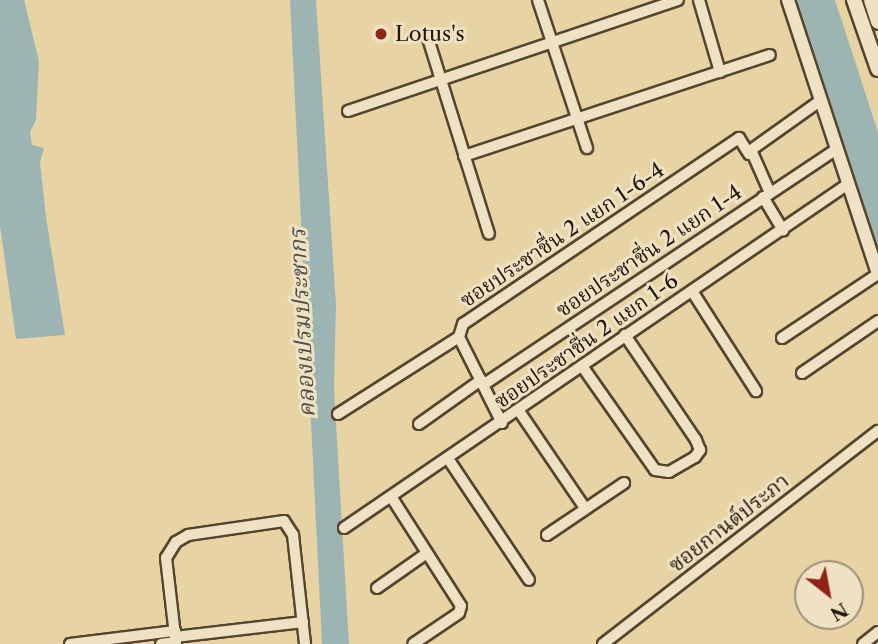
<!DOCTYPE html>
<html>
<head>
<meta charset="utf-8">
<style>
  body { margin:0 }
  #map { position:relative; width:878px; height:644px; overflow:hidden; background:#e7d3a4; font-family:"Libre Caslon Text","Noto Serif Thai",serif }
  div>[style] { position:absolute }
  .water>* { inset:0; background:#9cb5b2 }
  .roads { filter:drop-shadow(2px 0 #55452f) drop-shadow(-2px 0 #55452f) drop-shadow(0 2px #55452f) drop-shadow(0 -2px #55452f) }
  .minor>* { height:10px; margin:-5px; padding:0 5px; transform-origin:5px; border-radius:5px; background:#efe2c4 }
  .tertiary>* { height:12px; margin:-6px; padding:0 6px; transform-origin:6px; border-radius:6px; background:#efe2c4 }
  .secondary>* { height:14px; margin:-7px; padding:0 7px; transform-origin:7px; border-radius:7px; background:#efe2c4 }
  .dots>* { width:19px; height:19px; translate:-50% -50%; box-sizing:border-box; border:4px solid #efe2c4; border-radius:50% }
  span { translate:-50% -50%; white-space:nowrap; text-align:center; line-height:1.15; -webkit-text-stroke:6px #efe2c4; paint-order:stroke }
  .poi-label { font-size:21px; color:#241608 }
  .left { translate:0 -50%; text-align:left }
  .street-label { font-size:21px; color:#241608 }
  .water-label { font-size:23px; color:#4e4e44; font-style:italic }
  .north { position:absolute; left:794px; top:560px; width:70px; height:70px; box-sizing:border-box; background:#efe2c4; border:2px solid #9e9079; border-radius:50%; rotate:149deg; font-size:19px; font-weight:700; line-height:28px; text-align:center; color:#241608 }
  .north::after { content:''; display:block; margin:auto; width:24px; height:32px; background:#8f2418; clip-path:polygon(50% 0,100% 100%,50% 72%,0 100%) }
</style>
</head>
<body>
<div id="map">
  <div class="water">
    <div style="clip-path:polygon(0 0,24px 0,39px 61px,36px 120px,30px 132px,32px 145px,44px 148px,40px 162px,46px 217px,65px 335px,16px 339px,0 226px)"></div>
    <div style="clip-path:polygon(290px 0,316px 0,336px 305px,334px 389px,349px 644px,322px 644px)"></div>
    <div style="clip-path:polygon(797px 0,835px 0,878px 132px,878px 247px)"></div>
  </div>
  <div class="roads">
    <div class="minor">
      <div style="left:538px;top:0;width:156px;rotate:71.7deg"></div>
      <div style="left:699px;top:0;width:75px;rotate:73.7deg"></div>
      <div style="left:427px;top:35px;width:208px;rotate:72.7deg"></div>
      <div style="left:348px;top:111px;width:348px;rotate:-18.6deg"></div>
      <div style="left:464px;top:156px;width:322px;rotate:-18.3deg"></div>
      <div style="left:770px;top:193px;width:47px;rotate:-113.8deg"></div>
      <div style="left:751px;top:150px;width:86px;rotate:-35.5deg"></div>
      <div style="left:763px;top:197px;width:39px;rotate:59deg"></div>
      <div style="left:692px;top:291px;width:119px;rotate:57.4deg"></div>
      <div style="left:782px;top:338px;width:115px;rotate:-33.7deg"></div>
      <div style="left:582px;top:366px;width:127px;rotate:54.9deg"></div>
      <div style="left:655px;top:470px;width:14px;rotate:8deg"></div>
      <div style="left:669px;top:472px;width:30px;rotate:-30deg"></div>
      <div style="left:695px;top:457px;width:9px;rotate:-54deg"></div>
      <div style="left:700px;top:450px;width:11px;rotate:-112deg"></div>
      <div style="left:696px;top:440px;width:127px;rotate:-124.1deg"></div>
      <div style="left:802px;top:373px;width:92px;rotate:-34.4deg"></div>
      <div style="left:483px;top:385px;width:425px;rotate:-33.7deg"></div>
      <div style="left:519px;top:411px;width:117px;rotate:55.8deg"></div>
      <div style="left:338px;top:414px;width:143px;rotate:-32.5deg"></div>
      <div style="left:502px;top:423px;width:96px;rotate:-116.6deg"></div>
      <div style="left:459px;top:337px;width:14px;rotate:-73deg"></div>
      <div style="left:463px;top:324px;width:333px;rotate:-34deg"></div>
      <div style="left:739px;top:138px;width:19px;rotate:58deg"></div>
      <div style="left:419px;top:424px;width:76px;rotate:-35.4deg"></div>
      <div style="left:449px;top:460px;width:144px;rotate:56.3deg"></div>
      <div style="left:392px;top:498px;width:128px;rotate:57.4deg"></div>
      <div style="left:461px;top:606px;width:7px;rotate:106deg"></div>
      <div style="left:459px;top:613px;width:55px;rotate:146deg"></div>
      <div style="left:344px;top:528px;width:610px;rotate:-34.32deg"></div>
      <div style="left:547px;top:535px;width:93px;rotate:-34deg"></div>
      <div style="left:377px;top:588px;width:61px;rotate:-35deg"></div>
      <div style="left:175px;top:637px;width:129px;rotate:-6.7deg"></div>
      <div style="left:70px;top:644px;width:106px;rotate:-7.1deg"></div>
      <div style="left:161px;top:644px;width:15px;rotate:-8deg"></div>
      <div style="left:176px;top:644px;width:87px;rotate:-96.6deg"></div>
      <div style="left:166px;top:558px;width:19px;rotate:-58deg"></div>
      <div style="left:176px;top:542px;width:14px;rotate:-30deg"></div>
      <div style="left:188px;top:535px;width:97px;rotate:-8.3deg"></div>
      <div style="left:284px;top:521px;width:17px;rotate:57deg"></div>
      <div style="left:293px;top:535px;width:110px;rotate:83.7deg"></div>
      <div style="left:603px;top:644px;width:348px;rotate:-37.8deg"></div>
      <div style="left:863px;top:644px;width:19px;rotate:-39deg"></div>
    </div>
    <div class="tertiary">
      <div style="left:788px;top:0;width:288px;rotate:71.8deg"></div>
    </div>
    <div class="secondary">
      <div style="left:854px;top:0;width:73px;rotate:70.8deg"></div>
      <div style="left:871px;top:0;width:23px;rotate:72deg"></div>
    </div>
  </div>
  <div class="dots">
    <div style="left:381px;top:34px;background:#8f2418"></div>
  </div>
  <div class="poi-label">
    <span class="left" style="left:395px;top:34px">Lotus's</span>
  </div>
  <div class="street-label">
    <span style="left:562px;top:235px;rotate:-34deg">ซอยประชาชื่น 2 แยก 1-6-4</span>
    <span style="left:649px;top:251px;rotate:-34deg">ซอยประชาชื่น 2 แยก 1-4</span>
    <span style="left:586px;top:341px;rotate:-35deg">ซอยประชาชื่น 2 แยก 1-6</span>
    <span style="left:729px;top:523px;rotate:-38deg">ซอยกานต์ประภา</span>
  </div>
  <div class="water-label">
    <span style="left:302px;top:323px;rotate:-93deg">คลองเปรมประชากร</span>
  </div>
  <div class="north">N</div>
</div>
</body>
</html>
